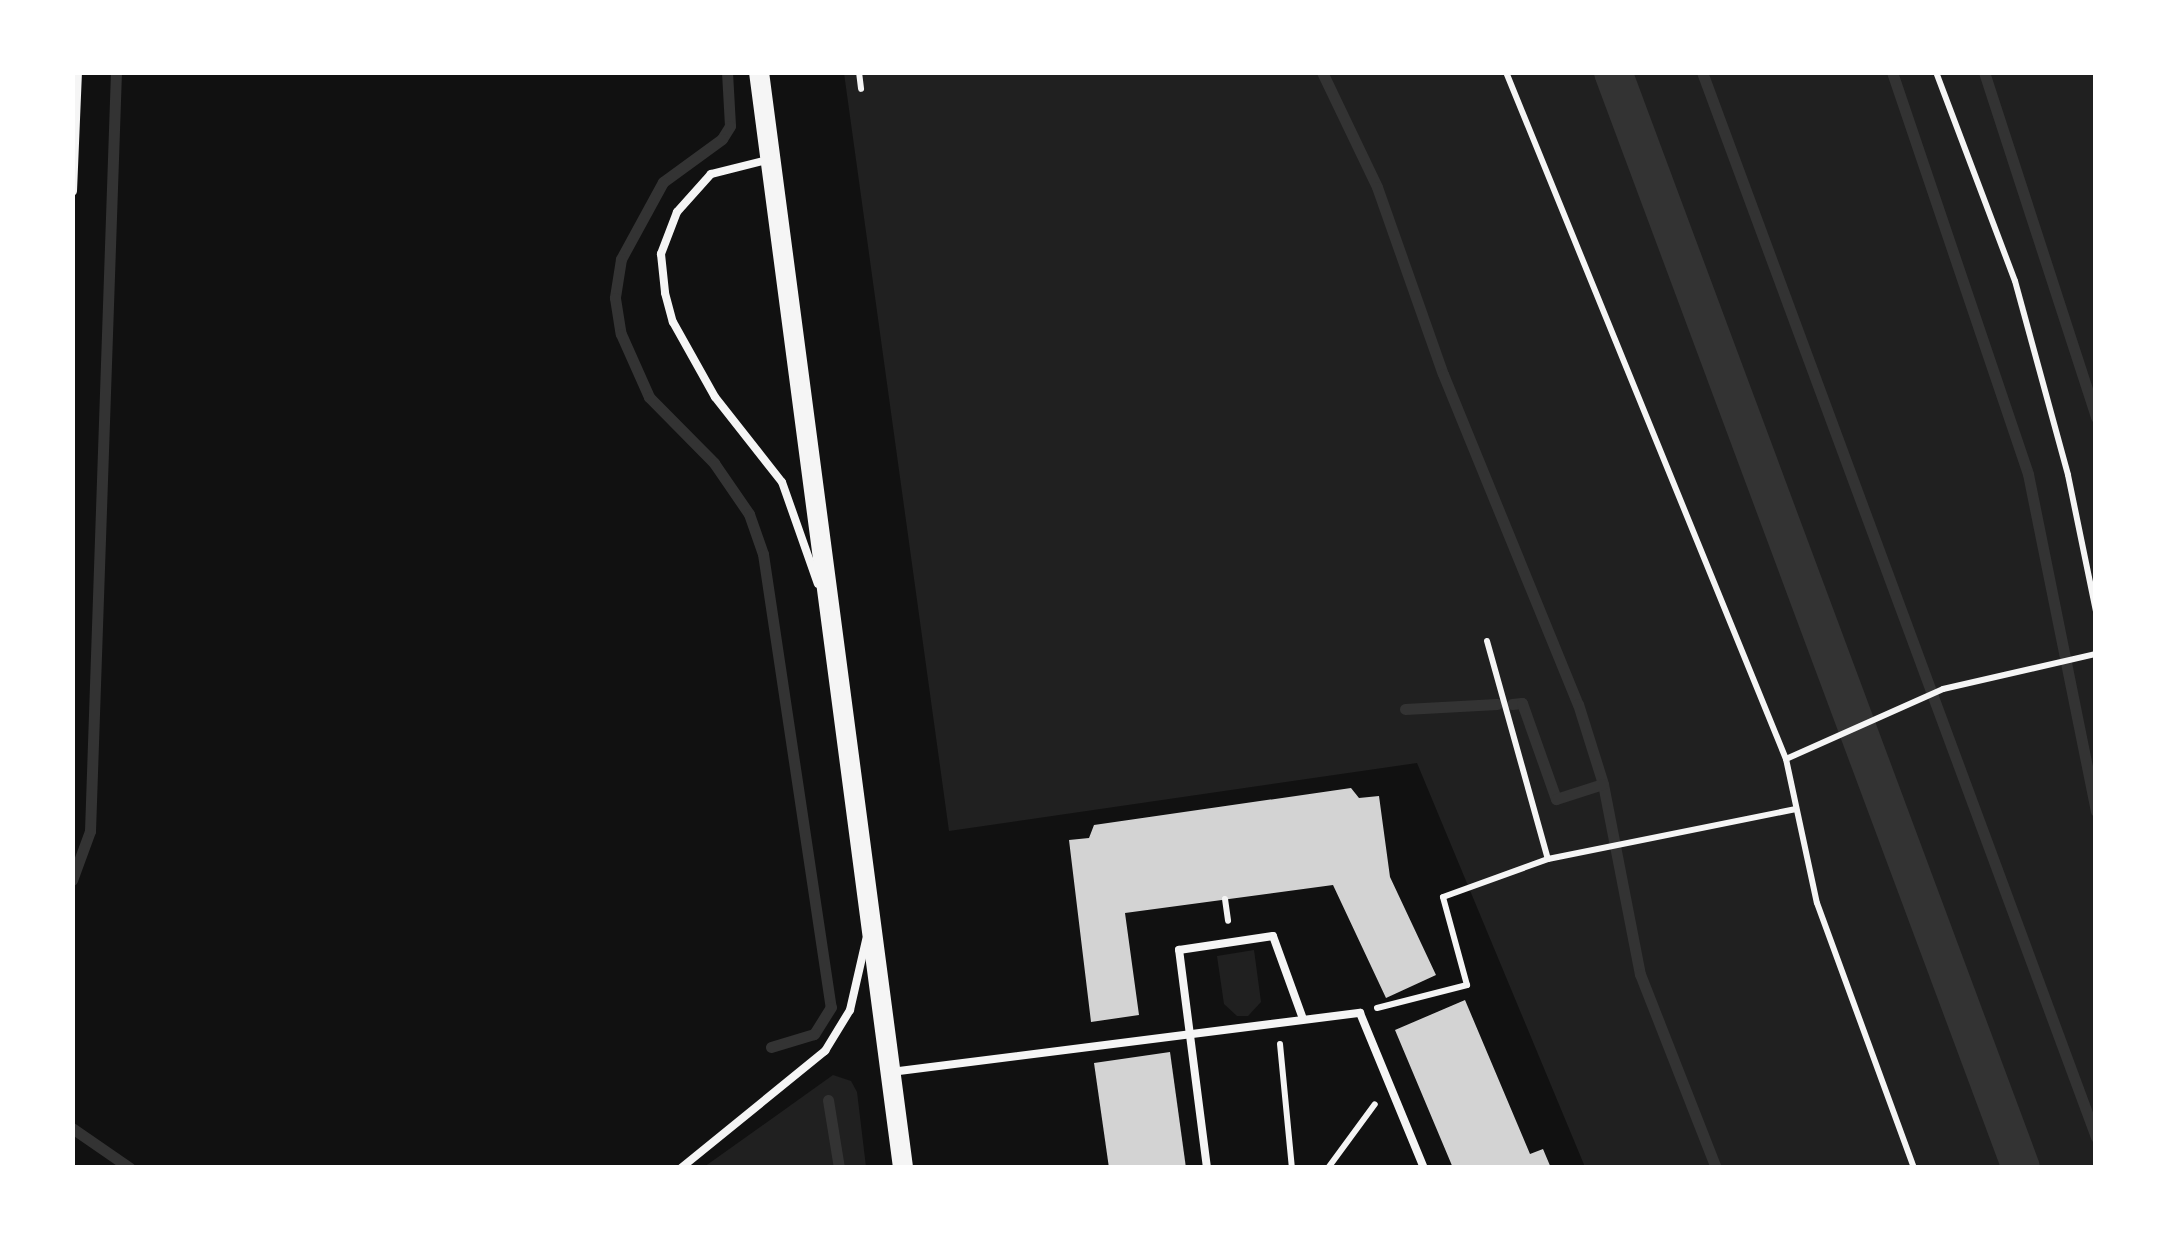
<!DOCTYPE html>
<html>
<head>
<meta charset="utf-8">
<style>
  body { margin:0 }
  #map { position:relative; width:2168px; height:1240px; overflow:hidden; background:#111; font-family:"Exo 2",sans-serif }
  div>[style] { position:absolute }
  .green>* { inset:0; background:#202020 }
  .stream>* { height:11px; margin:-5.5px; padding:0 5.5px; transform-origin:5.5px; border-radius:5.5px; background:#333 }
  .canal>* { height:38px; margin:-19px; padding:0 19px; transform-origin:19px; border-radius:19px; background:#333 }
  .building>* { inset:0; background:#d3d3d3 }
  .path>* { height:6px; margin:-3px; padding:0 3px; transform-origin:3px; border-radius:3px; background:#f5f5f5 }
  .service>* { height:8px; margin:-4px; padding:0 4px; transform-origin:4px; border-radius:4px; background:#f5f5f5 }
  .minor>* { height:10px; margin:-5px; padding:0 5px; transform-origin:5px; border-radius:5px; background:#f5f5f5 }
  .secondary>* { height:20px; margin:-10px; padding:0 10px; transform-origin:10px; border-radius:10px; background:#f5f5f5 }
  span { translate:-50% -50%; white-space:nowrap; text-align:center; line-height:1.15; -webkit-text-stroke:10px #fff; paint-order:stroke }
  .frame { position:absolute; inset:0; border:75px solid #fff; pointer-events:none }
</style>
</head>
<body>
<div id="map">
  <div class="green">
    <div style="clip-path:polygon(844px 73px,2095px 73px,2095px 1167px,1585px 1167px,1417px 763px,949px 831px)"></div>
    <div style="clip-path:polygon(1254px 950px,1261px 1002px,1248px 1016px,1237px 1016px,1224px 1004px,1217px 956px)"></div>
    <div style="clip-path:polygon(833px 1075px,851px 1081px,857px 1092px,866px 1167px,704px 1167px)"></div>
  </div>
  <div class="stream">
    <div style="left:727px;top:72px;width:54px;rotate:86.8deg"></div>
    <div style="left:730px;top:126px;width:15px;rotate:122deg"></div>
    <div style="left:722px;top:139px;width:73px;rotate:143.9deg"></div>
    <div style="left:663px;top:182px;width:88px;rotate:118.6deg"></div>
    <div style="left:621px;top:259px;width:39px;rotate:99deg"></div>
    <div style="left:615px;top:298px;width:36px;rotate:81deg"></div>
    <div style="left:621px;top:334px;width:69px;rotate:66deg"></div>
    <div style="left:649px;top:397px;width:93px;rotate:45.4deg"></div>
    <div style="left:714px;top:463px;width:62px;rotate:55.5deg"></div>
    <div style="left:749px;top:514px;width:42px;rotate:70.7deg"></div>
    <div style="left:763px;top:554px;width:458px;rotate:81.5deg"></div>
    <div style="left:831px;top:1007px;width:32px;rotate:122deg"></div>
    <div style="left:814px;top:1034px;width:45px;rotate:163.2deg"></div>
    <div style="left:1322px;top:72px;width:127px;rotate:64.4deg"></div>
    <div style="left:1377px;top:187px;width:198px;rotate:70.6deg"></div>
    <div style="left:1443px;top:374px;width:357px;rotate:67.8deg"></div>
    <div style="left:1578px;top:704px;width:84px;rotate:72.6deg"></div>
    <div style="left:1603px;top:784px;width:194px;rotate:79deg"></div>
    <div style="left:1640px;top:974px;width:208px;rotate:68.6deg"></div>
    <div style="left:1702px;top:72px;width:1136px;rotate:69.7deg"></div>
    <div style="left:1892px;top:72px;width:424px;rotate:71.3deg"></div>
    <div style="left:2028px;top:474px;width:344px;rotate:78.6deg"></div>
    <div style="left:1984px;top:72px;width:363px;rotate:72deg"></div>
    <div style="left:1512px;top:704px;width:10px;rotate:-6deg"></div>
    <div style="left:1522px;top:703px;width:102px;rotate:70.5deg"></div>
    <div style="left:1556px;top:799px;width:49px;rotate:-17.7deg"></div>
    <div style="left:1405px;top:709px;width:92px;rotate:-3.1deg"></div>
    <div style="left:72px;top:880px;width:52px;rotate:-69.8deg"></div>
    <div style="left:90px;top:831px;width:759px;rotate:-88.04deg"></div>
    <div style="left:828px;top:1100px;width:69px;rotate:80.8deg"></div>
    <div style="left:72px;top:1128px;width:70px;rotate:34.6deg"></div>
  </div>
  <div class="canal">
    <div style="left:1613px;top:72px;width:1169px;rotate:69.58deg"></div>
  </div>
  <div class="building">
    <div style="clip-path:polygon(1351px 788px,1359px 798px,1379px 796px,1390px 877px,1436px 975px,1386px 998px,1333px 885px,1125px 913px,1139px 1015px,1091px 1022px,1069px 840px,1089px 838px,1094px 825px)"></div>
    <div style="clip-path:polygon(1465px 1000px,1530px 1154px,1543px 1149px,1551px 1168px,1453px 1168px,1395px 1030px)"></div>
    <div style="clip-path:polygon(1170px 1052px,1186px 1168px,1109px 1168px,1094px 1063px)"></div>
  </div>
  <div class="path">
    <div style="left:859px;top:72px;width:17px;rotate:83deg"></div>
    <div style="left:1506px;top:72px;width:742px;rotate:67.83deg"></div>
    <div style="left:1786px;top:759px;width:147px;rotate:77.9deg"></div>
    <div style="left:1817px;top:903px;width:282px;rotate:69.9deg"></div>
    <div style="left:1936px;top:72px;width:223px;rotate:69.3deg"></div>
    <div style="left:2015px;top:281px;width:201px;rotate:74.7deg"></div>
    <div style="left:2068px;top:475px;width:140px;rotate:78.4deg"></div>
    <div style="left:1487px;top:641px;width:226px;rotate:74.4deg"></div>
    <div style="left:1786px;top:759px;width:172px;rotate:-24deg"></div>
    <div style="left:1943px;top:689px;width:157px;rotate:-12.9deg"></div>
    <div style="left:1225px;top:899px;width:22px;rotate:82deg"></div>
    <div style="left:1377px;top:1008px;width:93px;rotate:-14.3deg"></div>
    <div style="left:1467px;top:985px;width:91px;rotate:-105.3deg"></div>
    <div style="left:1443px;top:897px;width:112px;rotate:-19.9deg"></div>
    <div style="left:1548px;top:859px;width:253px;rotate:-11.4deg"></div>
    <div style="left:1280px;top:1044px;width:125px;rotate:84.5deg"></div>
    <div style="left:1328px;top:1168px;width:79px;rotate:-53.7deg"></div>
  </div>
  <div class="service">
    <div style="left:767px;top:160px;width:58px;rotate:166deg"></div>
    <div style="left:711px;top:174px;width:51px;rotate:131.8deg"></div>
    <div style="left:677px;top:212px;width:45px;rotate:110.9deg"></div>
    <div style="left:661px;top:254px;width:39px;rotate:84deg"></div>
    <div style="left:665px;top:293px;width:30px;rotate:75deg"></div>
    <div style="left:673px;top:322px;width:86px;rotate:60.8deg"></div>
    <div style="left:715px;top:397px;width:108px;rotate:51.8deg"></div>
    <div style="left:782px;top:482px;width:108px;rotate:70.6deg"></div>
    <div style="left:891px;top:1072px;width:473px;rotate:-7.2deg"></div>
    <div style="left:1360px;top:1013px;width:168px;rotate:67.6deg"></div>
    <div style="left:681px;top:1168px;width:186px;rotate:-39.1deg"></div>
    <div style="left:825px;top:1051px;width:48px;rotate:-58.6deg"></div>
    <div style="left:850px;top:1010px;width:72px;rotate:-77.1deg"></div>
    <div style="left:1207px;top:1168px;width:220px;rotate:-97.3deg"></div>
    <div style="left:1179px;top:950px;width:95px;rotate:-8.5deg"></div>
    <div style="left:1273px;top:936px;width:88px;rotate:70.1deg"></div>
  </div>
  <div class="minor">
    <div style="left:72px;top:191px;width:119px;rotate:-87.6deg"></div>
  </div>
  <div class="secondary">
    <div style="left:759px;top:72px;width:1105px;rotate:82.51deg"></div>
  </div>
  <div class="frame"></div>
</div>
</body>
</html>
